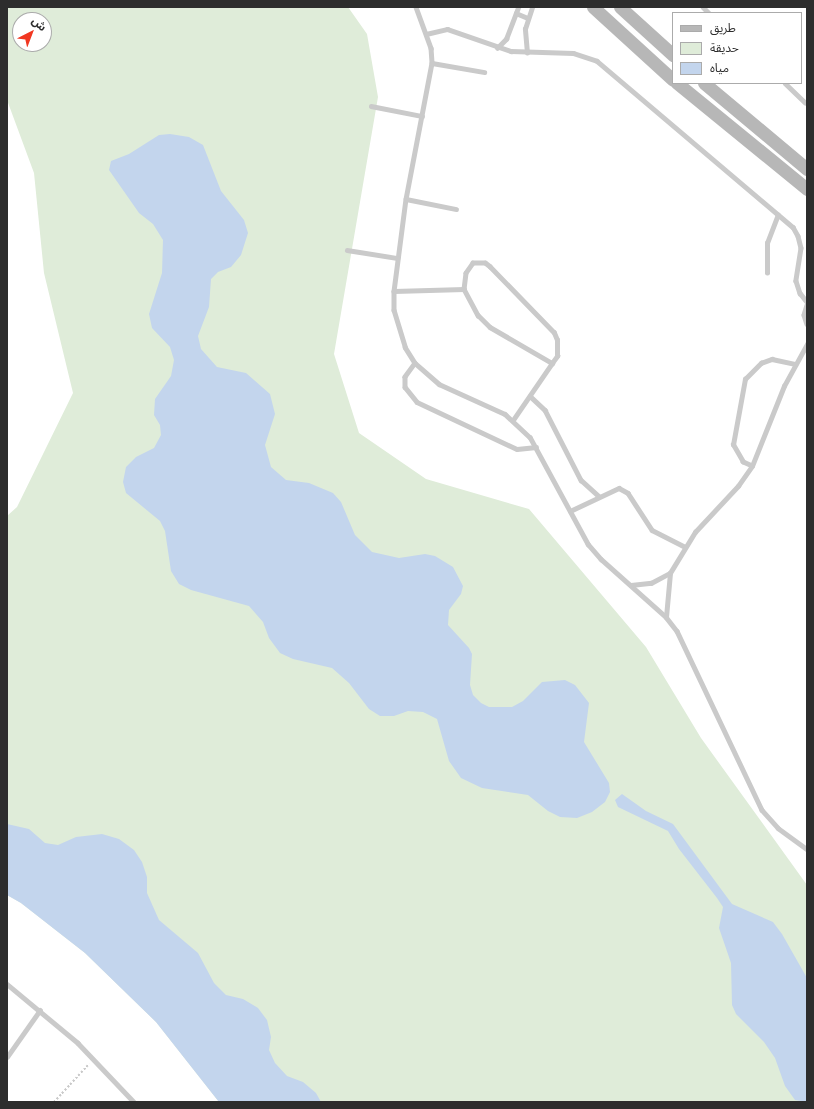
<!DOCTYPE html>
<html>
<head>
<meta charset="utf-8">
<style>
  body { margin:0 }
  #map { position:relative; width:814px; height:1109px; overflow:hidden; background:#fff; font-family:"Public Sans","Noto Sans Arabic",sans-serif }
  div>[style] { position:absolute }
  .green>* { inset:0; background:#dfecd9 }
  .water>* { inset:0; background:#c3d5ed }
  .path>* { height:2px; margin-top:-1px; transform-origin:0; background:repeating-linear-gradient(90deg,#cacaca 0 2px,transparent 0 4px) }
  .lane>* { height:4.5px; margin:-2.25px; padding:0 2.25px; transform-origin:2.25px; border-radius:2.25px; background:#cacaca }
  .secondary>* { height:13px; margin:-6.5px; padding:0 6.5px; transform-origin:6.5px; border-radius:6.5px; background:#b7b7b7 }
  span { translate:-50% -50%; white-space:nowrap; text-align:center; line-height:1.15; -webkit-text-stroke:4px #fff; paint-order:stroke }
  .frame { position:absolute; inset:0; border:8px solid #2d2d2d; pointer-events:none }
  .legend { position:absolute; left:672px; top:12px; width:130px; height:72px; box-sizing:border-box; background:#fff; border:1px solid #ababab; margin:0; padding:5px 7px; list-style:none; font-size:12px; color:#2d2d2d }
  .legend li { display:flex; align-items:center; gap:8px; height:20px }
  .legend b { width:20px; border:1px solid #ababab }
  .north { position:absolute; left:12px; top:12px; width:40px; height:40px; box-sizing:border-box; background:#fff; border:1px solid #ababab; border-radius:50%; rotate:42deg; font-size:11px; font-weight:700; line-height:16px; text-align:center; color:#2d2d2d }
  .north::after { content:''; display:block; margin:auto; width:14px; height:18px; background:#f13721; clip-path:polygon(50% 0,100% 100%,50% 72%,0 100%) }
</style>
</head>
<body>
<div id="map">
  <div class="green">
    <div style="clip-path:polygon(evenodd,7px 7px,348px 7px,367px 34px,378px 97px,334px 354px,359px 433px,426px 479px,529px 509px,646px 647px,701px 738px,807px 885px,807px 1102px,219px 1102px,156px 1022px,85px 953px,21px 903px,7px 895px,7px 516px,17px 507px,73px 393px,44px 273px,34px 173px,7px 100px,7px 7px,20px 20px,44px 20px,44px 44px,20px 44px,20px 20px)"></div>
  </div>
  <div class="water">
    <div style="clip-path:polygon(170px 134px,189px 137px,203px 145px,221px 191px,244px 220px,248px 233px,241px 255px,231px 267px,218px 272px,211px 279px,209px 307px,198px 336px,201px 349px,217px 367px,246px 373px,270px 394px,275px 414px,265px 445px,271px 467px,286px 480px,309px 483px,333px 493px,341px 502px,355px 535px,372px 552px,399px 558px,425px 554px,435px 556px,453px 567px,463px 586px,461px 594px,449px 610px,448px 625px,469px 648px,472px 654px,470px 685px,473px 695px,481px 703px,489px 707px,512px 707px,523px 701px,542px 682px,565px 680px,575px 685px,589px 703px,584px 742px,609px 783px,610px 792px,605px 802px,592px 812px,577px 818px,560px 817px,548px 811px,528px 795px,482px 788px,461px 778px,449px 761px,437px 719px,423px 712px,408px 711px,394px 716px,380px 716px,369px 709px,349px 683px,332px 668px,293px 659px,280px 653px,269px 638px,263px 622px,249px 606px,191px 590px,179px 584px,171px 571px,165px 531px,160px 521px,126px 493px,123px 482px,126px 467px,136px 457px,154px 448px,161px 435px,160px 425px,154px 415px,155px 399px,171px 376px,174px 360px,170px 347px,152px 328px,149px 314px,162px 273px,163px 240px,153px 224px,139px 213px,109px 170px,111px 161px,129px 154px,159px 135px)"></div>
    <div style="clip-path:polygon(622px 794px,646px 811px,673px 824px,732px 904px,773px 922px,782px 934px,807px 978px,807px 1102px,795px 1100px,785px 1086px,775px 1058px,764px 1042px,736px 1014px,732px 1005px,731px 963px,719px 928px,723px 907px,717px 898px,679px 849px,668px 831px,618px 807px,615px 800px)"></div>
    <div style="clip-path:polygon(7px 824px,29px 829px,45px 843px,58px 845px,76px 837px,102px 834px,119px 839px,134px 850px,142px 862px,147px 877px,147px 893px,159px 920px,198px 953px,214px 983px,226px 995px,243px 999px,258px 1008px,267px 1020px,271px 1037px,269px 1050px,275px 1063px,287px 1076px,303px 1082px,316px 1093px,321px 1102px,219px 1102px,156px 1022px,85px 953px,21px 903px,7px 895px)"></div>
  </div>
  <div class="path">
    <div style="left:54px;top:1102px;width:52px;rotate:-47.4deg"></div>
  </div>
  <div class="lane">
    <div style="left:416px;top:7px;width:44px;rotate:69.9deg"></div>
    <div style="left:431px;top:48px;width:15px;rotate:86deg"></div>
    <div style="left:432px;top:63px;width:138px;rotate:100.8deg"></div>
    <div style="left:406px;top:199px;width:93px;rotate:97.4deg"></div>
    <div style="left:394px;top:291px;width:19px;rotate:90deg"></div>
    <div style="left:394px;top:310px;width:39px;rotate:73deg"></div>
    <div style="left:405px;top:347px;width:19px;rotate:58deg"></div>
    <div style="left:415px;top:363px;width:32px;rotate:41deg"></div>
    <div style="left:439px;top:384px;width:72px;rotate:24.4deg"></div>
    <div style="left:505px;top:414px;width:34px;rotate:43deg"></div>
    <div style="left:530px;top:437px;width:122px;rotate:61.5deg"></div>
    <div style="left:588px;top:544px;width:20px;rotate:49deg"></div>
    <div style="left:601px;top:559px;width:87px;rotate:41.7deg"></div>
    <div style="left:666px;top:617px;width:18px;rotate:52deg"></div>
    <div style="left:677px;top:631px;width:198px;rotate:64.6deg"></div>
    <div style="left:762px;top:810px;width:24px;rotate:48deg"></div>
    <div style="left:778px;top:828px;width:36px;rotate:36deg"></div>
    <div style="left:703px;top:7px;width:8px;rotate:45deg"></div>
    <div style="left:516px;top:13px;width:13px;rotate:23deg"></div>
    <div style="left:426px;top:34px;width:22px;rotate:-13deg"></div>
    <div style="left:447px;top:29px;width:68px;rotate:19deg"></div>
    <div style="left:511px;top:51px;width:62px;rotate:1.8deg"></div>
    <div style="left:573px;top:53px;width:25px;rotate:18deg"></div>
    <div style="left:597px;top:61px;width:257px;rotate:40.3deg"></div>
    <div style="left:793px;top:227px;width:10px;rotate:61deg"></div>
    <div style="left:798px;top:236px;width:12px;rotate:76deg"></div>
    <div style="left:801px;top:248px;width:33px;rotate:99deg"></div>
    <div style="left:796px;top:281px;width:13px;rotate:72deg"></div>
    <div style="left:800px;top:293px;width:11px;rotate:52deg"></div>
    <div style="left:497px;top:48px;width:13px;rotate:-45deg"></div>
    <div style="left:506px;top:39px;width:34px;rotate:-69deg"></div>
    <div style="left:527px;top:53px;width:24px;rotate:-95deg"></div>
    <div style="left:525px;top:29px;width:23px;rotate:-72deg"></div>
    <div style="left:432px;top:63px;width:53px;rotate:9.8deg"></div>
    <div style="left:785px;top:83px;width:28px;rotate:44deg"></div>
    <div style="left:371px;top:106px;width:52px;rotate:11.1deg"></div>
    <div style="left:406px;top:199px;width:51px;rotate:11.3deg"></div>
    <div style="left:347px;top:250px;width:51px;rotate:9.1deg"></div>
    <div style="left:767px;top:273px;width:30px;rotate:-90deg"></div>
    <div style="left:767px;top:243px;width:30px;rotate:-69deg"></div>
    <div style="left:394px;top:291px;width:70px;rotate:-1.6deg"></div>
    <div style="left:807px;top:305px;width:10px;rotate:107deg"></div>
    <div style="left:804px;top:315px;width:9px;rotate:72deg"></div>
    <div style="left:415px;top:363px;width:17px;rotate:126deg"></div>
    <div style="left:405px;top:377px;width:10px;rotate:90deg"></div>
    <div style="left:405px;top:387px;width:19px;rotate:51deg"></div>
    <div style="left:417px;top:402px;width:110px;rotate:25.2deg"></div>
    <div style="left:517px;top:449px;width:19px;rotate:-6deg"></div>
    <div style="left:530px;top:396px;width:21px;rotate:43deg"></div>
    <div style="left:545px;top:410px;width:79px;rotate:62.8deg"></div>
    <div style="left:581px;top:480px;width:24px;rotate:42deg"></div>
    <div style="left:513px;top:420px;width:69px;rotate:-55.6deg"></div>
    <div style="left:552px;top:363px;width:9px;rotate:-54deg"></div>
    <div style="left:557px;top:356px;width:16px;rotate:-90deg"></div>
    <div style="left:557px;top:340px;width:8px;rotate:-113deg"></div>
    <div style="left:554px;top:333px;width:92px;rotate:-134.1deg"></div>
    <div style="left:490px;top:267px;width:6px;rotate:-141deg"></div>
    <div style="left:485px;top:263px;width:12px;rotate:180deg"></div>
    <div style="left:473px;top:263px;width:12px;rotate:125deg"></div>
    <div style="left:466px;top:273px;width:16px;rotate:97deg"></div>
    <div style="left:464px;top:289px;width:30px;rotate:62deg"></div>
    <div style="left:478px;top:315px;width:17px;rotate:45deg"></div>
    <div style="left:490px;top:327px;width:72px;rotate:30.1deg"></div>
    <div style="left:752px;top:466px;width:10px;rotate:-156deg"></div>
    <div style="left:743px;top:462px;width:20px;rotate:-120deg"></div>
    <div style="left:733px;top:445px;width:67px;rotate:-79.7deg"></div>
    <div style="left:745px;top:379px;width:23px;rotate:-45deg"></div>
    <div style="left:761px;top:363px;width:12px;rotate:-20deg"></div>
    <div style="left:772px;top:359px;width:24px;rotate:12deg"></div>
    <div style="left:570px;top:511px;width:54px;rotate:-25.1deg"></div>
    <div style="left:619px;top:488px;width:10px;rotate:29deg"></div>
    <div style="left:628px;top:493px;width:44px;rotate:57deg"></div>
    <div style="left:652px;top:530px;width:37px;rotate:27deg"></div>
    <div style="left:631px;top:585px;width:20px;rotate:-6deg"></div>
    <div style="left:651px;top:583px;width:21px;rotate:-28deg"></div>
    <div style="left:666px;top:617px;width:44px;rotate:-84.8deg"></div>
    <div style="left:670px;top:573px;width:48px;rotate:-58.6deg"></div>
    <div style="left:695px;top:532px;width:63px;rotate:-46.9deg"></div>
    <div style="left:738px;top:486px;width:24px;rotate:-55deg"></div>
    <div style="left:752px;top:466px;width:86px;rotate:-68.2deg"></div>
    <div style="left:784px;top:386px;width:48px;rotate:-61.3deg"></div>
    <div style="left:7px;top:984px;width:92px;rotate:39.7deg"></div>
    <div style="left:78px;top:1043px;width:81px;rotate:46.5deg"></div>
    <div style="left:7px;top:1057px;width:57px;rotate:-54.9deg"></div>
  </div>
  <div class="secondary">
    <div style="left:593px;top:7px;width:108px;rotate:42.4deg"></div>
    <div style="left:620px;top:7px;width:72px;rotate:42.2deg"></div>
    <div style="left:677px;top:83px;width:168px;rotate:39.2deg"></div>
    <div style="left:704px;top:83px;width:134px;rotate:39.9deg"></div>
  </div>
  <div class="frame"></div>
  <ul class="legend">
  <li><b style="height:5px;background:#b7b7b7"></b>طريق</li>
  <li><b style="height:11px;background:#dfecd9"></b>حديقة</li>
  <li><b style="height:11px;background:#c3d5ed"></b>مياه</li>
  </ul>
  <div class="north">ش</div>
</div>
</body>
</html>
